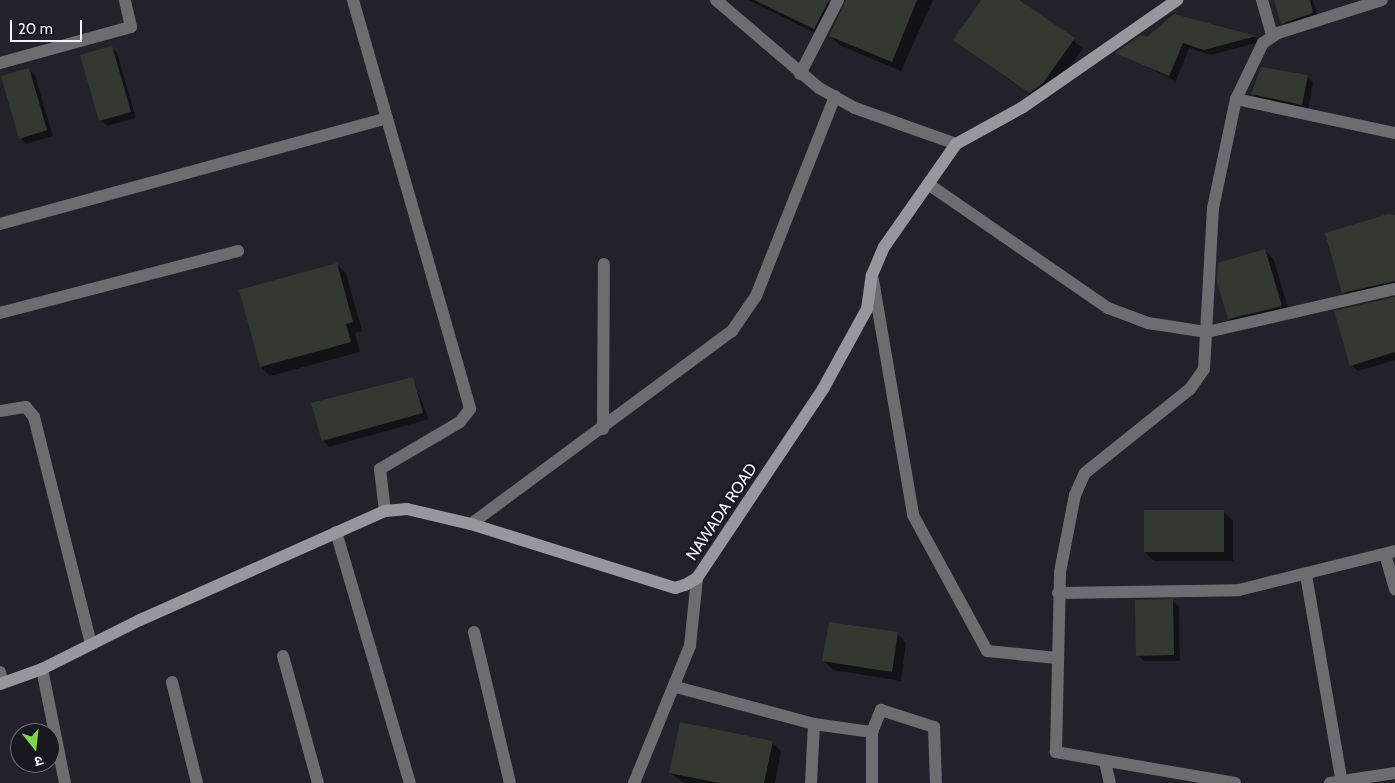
<!DOCTYPE html>
<html>
<head>
<meta charset="utf-8">
<style>
  body { margin:0 }
  #map { position:relative; width:1395px; height:783px; overflow:hidden; background:#23222a; font-family:Cabin,"Noto Sans Devanagari",sans-serif }
  div>[style] { position:absolute }
  .shadow>* { inset:0; background:#0007 }
  .building>* { inset:0; background:#333931 }
  .street>* { height:12px; margin:-6px; padding:0 6px; transform-origin:6px; border-radius:6px; background:#6d6d71 }
  .secondary>* { height:12px; margin:-6px; padding:0 6px; transform-origin:6px; border-radius:6px; background:#98979e }
  span { translate:-50% -50%; white-space:nowrap; text-align:center; line-height:1.15; -webkit-text-stroke:4px #191820; paint-order:stroke }
  .street-label { font-size:16px; color:#f4f3f9 }
  .north { position:absolute; left:10px; top:723px; width:50px; height:50px; box-sizing:border-box; background:#191820; border:1px solid #717077; border-radius:50%; rotate:164deg; font-size:14px; font-weight:700; line-height:20px; text-align:center; color:#f4f3f9 }
  .north::after { content:''; display:block; margin:auto; width:18px; height:22px; background:#83d04e; clip-path:polygon(50% 0,100% 100%,50% 72%,0 100%) }
  .scale { position:absolute; left:10px; top:20px; width:72px; height:22px; box-sizing:border-box; border:2px solid #f4f3f9; border-top:0; padding-left:6px; font-size:15px; line-height:18px; white-space:nowrap; color:#f4f3f9; -webkit-text-stroke:4px #191820; paint-order:stroke }
</style>
</head>
<body>
<div id="map">
  <div class="shadow">
    <div style="clip-path:polygon(748px 0,826px 0,837px 10px,823px 37px)"></div>
    <div style="clip-path:polygon(847px 0,933px 0,901px 71px,839px 45px,830px 36px)"></div>
    <div style="clip-path:polygon(983px 0,1017px 0,1083px 48px,1052px 92px,1039px 101px,955px 40px)"></div>
    <div style="clip-path:polygon(1276px 0,1313px 0,1319px 19px,1288px 29px)"></div>
    <div style="clip-path:polygon(1175px 15px,1255px 37px,1260px 42px,1211px 55px,1189px 48px,1176px 81px,1126px 57px)"></div>
    <div style="clip-path:polygon(111px 47px,117px 53px,136px 118px,107px 126px,100px 120px)"></div>
    <div style="clip-path:polygon(29px 69px,35px 75px,53px 136px,26px 144px,20px 138px)"></div>
    <div style="clip-path:polygon(1307px 76px,1313px 82px,1308px 110px,1259px 100px,1253px 94px)"></div>
    <div style="clip-path:polygon(1395px 216px,1395px 288px,1349px 298px,1343px 292px)"></div>
    <div style="clip-path:polygon(1265px 250px,1274px 260px,1290px 316px,1238px 328px,1229px 318px)"></div>
    <div style="clip-path:polygon(337px 264px,346px 273px,362px 331px,355px 333px,360px 352px,270px 376px,261px 367px)"></div>
    <div style="clip-path:polygon(1395px 299px,1395px 360px,1358px 371px,1351px 365px)"></div>
    <div style="clip-path:polygon(412px 378px,429px 419px,329px 447px,323px 440px)"></div>
    <div style="clip-path:polygon(1224px 512px,1233px 521px,1233px 561px,1154px 561px,1145px 552px)"></div>
    <div style="clip-path:polygon(1172px 600px,1179px 607px,1180px 661px,1144px 661px,1137px 655px)"></div>
    <div style="clip-path:polygon(897px 633px,906px 643px,901px 681px,833px 670px,824px 661px)"></div>
    <div style="clip-path:polygon(772px 742px,781px 751px,775px 783px,685px 783px,670px 773px)"></div>
  </div>
  <div class="building">
    <div style="clip-path:polygon(754px 0,829px 0,814px 29px)"></div>
    <div style="clip-path:polygon(846px 0,917px 0,892px 62px,829px 36px)"></div>
    <div style="clip-path:polygon(981px 0,1019px 0,1075px 38px,1043px 83px,1029px 93px,953px 40px)"></div>
    <div style="clip-path:polygon(1274px 0,1310px 0,1313px 13px,1281px 24px)"></div>
    <div style="clip-path:polygon(1174px 14px,1256px 36px,1204px 50px,1183px 43px,1169px 76px,1115px 53px,1141px 35px,1147px 37px)"></div>
    <div style="clip-path:polygon(112px 46px,131px 112px,99px 121px,80px 55px)"></div>
    <div style="clip-path:polygon(1261px 67px,1308px 75px,1302px 105px,1251px 94px)"></div>
    <div style="clip-path:polygon(29px 68px,47px 130px,19px 139px,1px 76px)"></div>
    <div style="clip-path:polygon(1388px 214px,1395px 215px,1395px 281px,1342px 293px,1325px 233px)"></div>
    <div style="clip-path:polygon(1265px 249px,1282px 306px,1228px 319px,1217px 282px,1218px 263px)"></div>
    <div style="clip-path:polygon(337px 263px,353px 322px,346px 324px,351px 342px,260px 367px,239px 290px)"></div>
    <div style="clip-path:polygon(1395px 297px,1395px 352px,1350px 366px,1334px 311px)"></div>
    <div style="clip-path:polygon(413px 377px,423px 413px,322px 441px,311px 403px)"></div>
    <div style="clip-path:polygon(1144px 510px,1224px 510px,1224px 552px,1144px 552px)"></div>
    <div style="clip-path:polygon(1173px 599px,1174px 655px,1136px 656px,1135px 600px)"></div>
    <div style="clip-path:polygon(829px 622px,898px 632px,892px 672px,822px 661px)"></div>
    <div style="clip-path:polygon(680px 722px,773px 741px,764px 783px,719px 783px,669px 773px)"></div>
  </div>
  <div class="street">
    <div style="left:353px;top:0;width:425px;rotate:74deg"></div>
    <div style="left:470px;top:409px;width:16px;rotate:128deg"></div>
    <div style="left:460px;top:422px;width:93px;rotate:149.6deg"></div>
    <div style="left:380px;top:469px;width:42px;rotate:83.2deg"></div>
    <div style="left:716px;top:0;width:135px;rotate:40.5deg"></div>
    <div style="left:819px;top:88px;width:41px;rotate:29.1deg"></div>
    <div style="left:855px;top:108px;width:107px;rotate:19.6deg"></div>
    <div style="left:1262px;top:0;width:36px;rotate:74deg"></div>
    <div style="left:0;top:63px;width:136px;rotate:-15.4deg"></div>
    <div style="left:131px;top:27px;width:28px;rotate:-103deg"></div>
    <div style="left:800px;top:74px;width:83px;rotate:-62.8deg"></div>
    <div style="left:1236px;top:99px;width:163px;rotate:12.1deg"></div>
    <div style="left:931px;top:186px;width:215px;rotate:34.6deg"></div>
    <div style="left:1108px;top:308px;width:43px;rotate:20.6deg"></div>
    <div style="left:1148px;top:323px;width:60px;rotate:8.7deg"></div>
    <div style="left:1207px;top:332px;width:193px;rotate:-12.9deg"></div>
    <div style="left:0;top:224px;width:401px;rotate:-15.3deg"></div>
    <div style="left:873px;top:280px;width:238px;rotate:80.3deg"></div>
    <div style="left:913px;top:515px;width:155px;rotate:61.4deg"></div>
    <div style="left:987px;top:651px;width:70px;rotate:5.7deg"></div>
    <div style="left:0;top:313px;width:246px;rotate:-14.6deg"></div>
    <div style="left:0;top:411px;width:26px;rotate:-9deg"></div>
    <div style="left:26px;top:407px;width:13px;rotate:51deg"></div>
    <div style="left:34px;top:417px;width:234px;rotate:75.9deg"></div>
    <div style="left:603px;top:429px;width:165px;rotate:-89.7deg"></div>
    <div style="left:471px;top:524px;width:325px;rotate:-36.5deg"></div>
    <div style="left:732px;top:331px;width:42px;rotate:-55.6deg"></div>
    <div style="left:756px;top:296px;width:215px;rotate:-68.4deg"></div>
    <div style="left:336px;top:532px;width:262px;rotate:73.6deg"></div>
    <div style="left:1385px;top:554px;width:37px;rotate:74deg"></div>
    <div style="left:1306px;top:575px;width:211px;rotate:80.2deg"></div>
    <div style="left:1058px;top:593px;width:181px;rotate:-0.9deg"></div>
    <div style="left:1239px;top:590px;width:161px;rotate:-14deg"></div>
    <div style="left:474px;top:632px;width:155px;rotate:76.6deg"></div>
    <div style="left:283px;top:656px;width:132px;rotate:74.6deg"></div>
    <div style="left:42px;top:669px;width:116px;rotate:78.6deg"></div>
    <div style="left:0;top:672px;width:11px;rotate:75deg"></div>
    <div style="left:172px;top:682px;width:104px;rotate:76.1deg"></div>
    <div style="left:676px;top:687px;width:143px;rotate:15deg"></div>
    <div style="left:814px;top:724px;width:59px;rotate:7.9deg"></div>
    <div style="left:872px;top:732px;width:24px;rotate:-68deg"></div>
    <div style="left:881px;top:710px;width:56px;rotate:17.8deg"></div>
    <div style="left:934px;top:727px;width:56px;rotate:88deg"></div>
    <div style="left:1105px;top:762px;width:22px;rotate:77deg"></div>
    <div style="left:634px;top:783px;width:148px;rotate:-67.8deg"></div>
    <div style="left:690px;top:646px;width:68px;rotate:-84.1deg"></div>
    <div style="left:811px;top:783px;width:59px;rotate:-87.1deg"></div>
    <div style="left:872px;top:783px;width:51px;rotate:-90deg"></div>
    <div style="left:1235px;top:783px;width:182px;rotate:-170.2deg"></div>
    <div style="left:1056px;top:752px;width:180px;rotate:-88.7deg"></div>
    <div style="left:1060px;top:572px;width:78px;rotate:-79deg"></div>
    <div style="left:1075px;top:495px;width:24px;rotate:-66deg"></div>
    <div style="left:1085px;top:473px;width:134px;rotate:-38.7deg"></div>
    <div style="left:1190px;top:389px;width:24px;rotate:-55deg"></div>
    <div style="left:1204px;top:369px;width:161px;rotate:-86.8deg"></div>
    <div style="left:1213px;top:208px;width:111px;rotate:-78.1deg"></div>
    <div style="left:1236px;top:99px;width:62px;rotate:-64.3deg"></div>
    <div style="left:1263px;top:43px;width:18px;rotate:-34deg"></div>
    <div style="left:1278px;top:33px;width:109px;rotate:-17.6deg"></div>
    <div style="left:1330px;top:783px;width:66px;rotate:-8.7deg"></div>
  </div>
  <div class="secondary">
    <div style="left:0;top:684px;width:45px;rotate:-19.7deg"></div>
    <div style="left:42px;top:669px;width:110px;rotate:-26.6deg"></div>
    <div style="left:140px;top:620px;width:268px;rotate:-24deg"></div>
    <div style="left:385px;top:511px;width:22px;rotate:-5deg"></div>
    <div style="left:407px;top:509px;width:66px;rotate:13.2deg"></div>
    <div style="left:471px;top:524px;width:214px;rotate:17.4deg"></div>
    <div style="left:675px;top:588px;width:10px;rotate:-17deg"></div>
    <div style="left:685px;top:585px;width:14px;rotate:-30deg"></div>
    <div style="left:697px;top:578px;width:227px;rotate:-56.3deg"></div>
    <div style="left:823px;top:389px;width:91px;rotate:-61.2deg"></div>
    <div style="left:867px;top:309px;width:34px;rotate:-82deg"></div>
    <div style="left:872px;top:275px;width:30px;rotate:-67deg"></div>
    <div style="left:884px;top:247px;width:126px;rotate:-55deg"></div>
    <div style="left:956px;top:144px;width:77px;rotate:-28.9deg"></div>
    <div style="left:1023px;top:107px;width:188px;rotate:-34.8deg"></div>
  </div>
  <div class="street-label">
    <span style="left:722px;top:512px;rotate:-56deg">NAWADA ROAD</span>
  </div>
  <div class="north">उ</div>
  <div class="scale">20 m</div>
</div>
</body>
</html>
